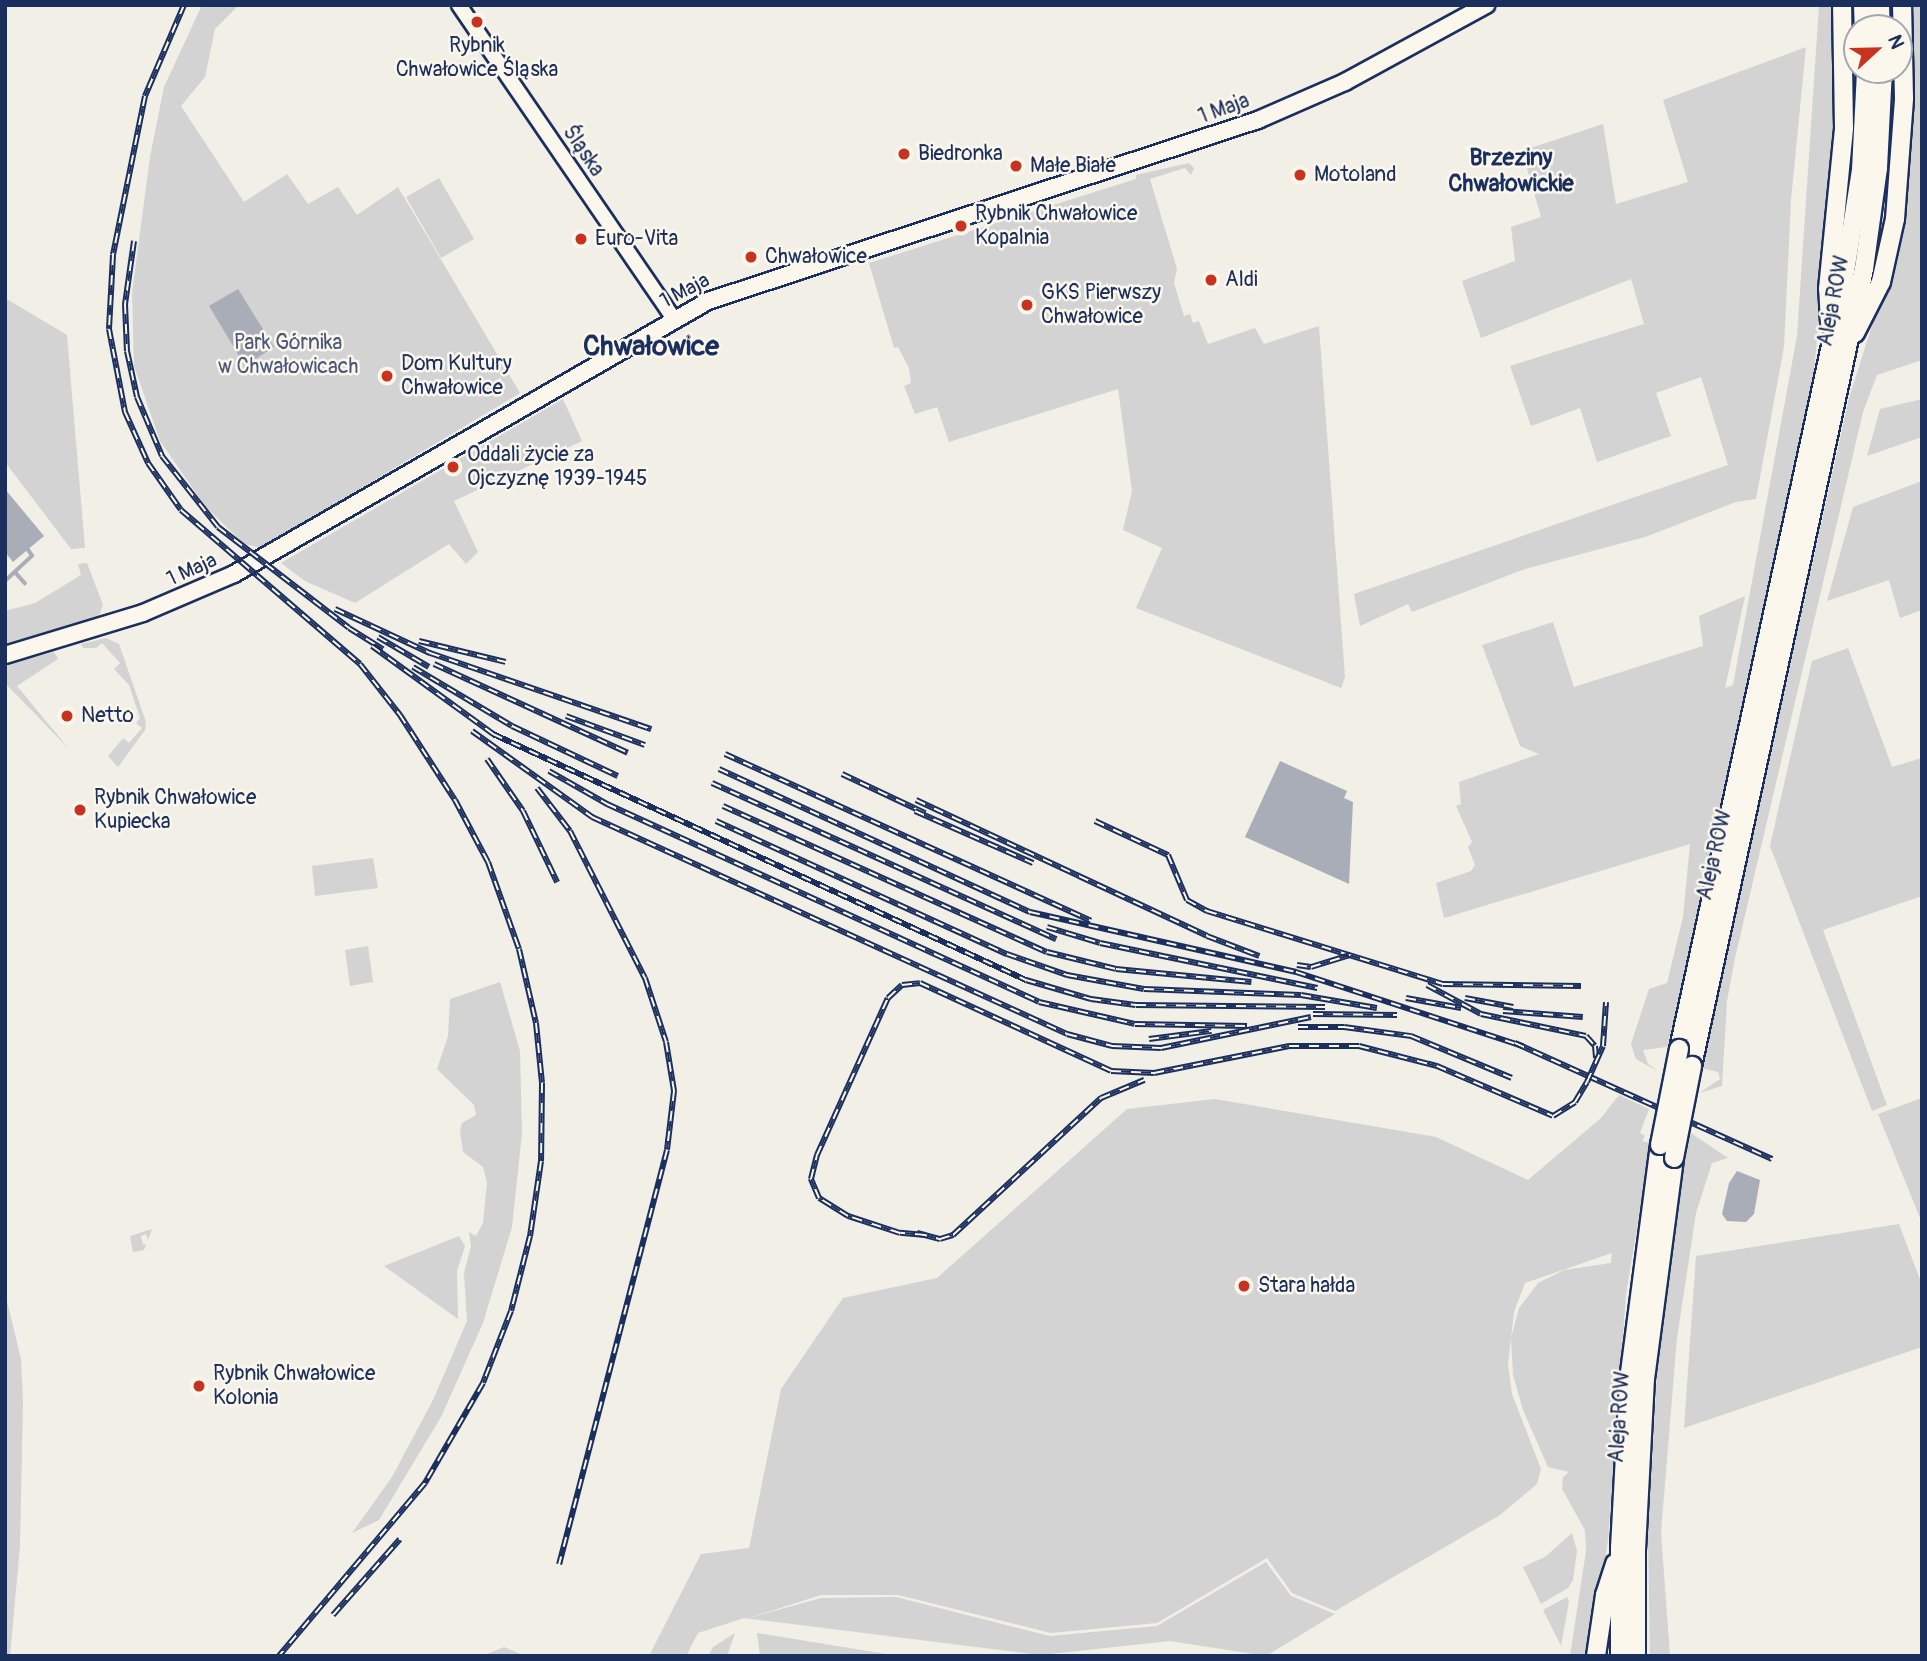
<!DOCTYPE html>
<html>
<head>
<meta charset="utf-8">
<style>
  body { margin:0 }
  #map { position:relative; width:1927px; height:1661px; overflow:hidden; background:#f2efe6; font-family:Pangolin,sans-serif }
  div>[style] { position:absolute }
  .green>* { inset:0; background:#d2d3d2 }
  .water>* { inset:0; background:#a9adb7 }
  .stream>* { height:3.5px; margin:-1.75px; padding:0 1.75px; transform-origin:1.75px; border-radius:1.75px; background:#a9adb7 }
  .roads { filter:drop-shadow(2px 0 #1b2f5e) drop-shadow(-2px 0 #1b2f5e) drop-shadow(0 2px #1b2f5e) drop-shadow(0 -2px #1b2f5e) }
  .tertiary>* { height:14px; margin:-7px; padding:0 7px; transform-origin:7px; border-radius:7px; background:#fbf7ec }
  .secondary>* { height:16px; margin:-8px; padding:0 8px; transform-origin:8px; border-radius:8px; background:#fbf7ec }
  .primary>* { height:18px; margin:-9px; padding:0 9px; transform-origin:9px; border-radius:9px; background:#fbf7ec }
  .rail>* { height:6px; margin-top:-3px; transform-origin:0; background:repeating-linear-gradient(90deg,#fbf7ec 0 10px,#1b2f5e 0 20px); box-sizing:border-box; border-block:2px solid #1b2f5e }
  .bridges { filter:drop-shadow(2px 0 #1b2f5e) drop-shadow(-2px 0 #1b2f5e) drop-shadow(0 2px #1b2f5e) drop-shadow(0 -2px #1b2f5e) }
  .primary-bridge>* { height:18px; margin:-9px; padding:0 9px; transform-origin:9px; border-radius:9px; background:#fbf7ec }
  .dots>* { width:19px; height:19px; translate:-50% -50%; box-sizing:border-box; border:4px solid #fbf7ec; border-radius:50% }
  span { translate:-50% -50%; white-space:nowrap; text-align:center; line-height:1.15; -webkit-text-stroke:5px #fbf7ec; paint-order:stroke }
  .poi-label { font-size:21px; color:#1b2f5e }
  .left { translate:0 -50%; text-align:left }
  .street-label { font-size:21px; color:#1b2f5e }
  .park-label { font-size:21px; color:#49587b }
  .neighbourhood-label { font-size:23px; color:#1b2f5e; font-weight:700 }
  .district-label { font-size:28px; color:#1b2f5e; font-weight:700 }
  .frame { position:absolute; inset:0; border:7px solid #1b2f5e; pointer-events:none }
  .north { position:absolute; left:1843px; top:14px; width:70px; height:70px; box-sizing:border-box; background:#fbf7ec; border:2px solid #a1a7b3; border-radius:50%; rotate:68deg; font-size:19px; font-weight:700; line-height:28px; text-align:center; color:#1b2f5e }
  .north::after { content:''; display:block; margin:auto; width:24px; height:32px; background:#c8321e; clip-path:polygon(50% 0,100% 100%,50% 72%,0 100%) }
</style>
</head>
<body>
<div id="map">
  <div class="green">
    <div style="clip-path:polygon(202px 5px,239px 5px,215px 29px,205px 77px,181px 106px,244px 202px,287px 174px,308px 204px,338px 187px,357px 215px,398px 187px,520px 393px,261px 548px,244px 544px,205px 506px,160px 441px,134px 366px,132px 293px,150px 157px,164px 87px)"></div>
    <div style="clip-path:polygon(1819px 5px,1837px 5px,1839px 102px,1814px 372px,1687px 971px,1667px 1047px,1643px 1050px,1648px 1064px,1659px 1072px,1636px 1059px,1631px 1044px,1649px 989px,1667px 983px,1683px 917px,1690px 844px,1444px 918px,1436px 883px,1471px 871px,1475px 865px,1468px 847px,1472px 842px,1456px 806px,1461px 804px,1459px 782px,1539px 754px,1520px 746px,1482px 645px,1553px 622px,1574px 687px,1703px 646px,1699px 616px,1745px 596px,1725px 688px,1733px 685px,1797px 336px)"></div>
    <div style="clip-path:polygon(1908px 5px,1922px 5px,1922px 360px,1877px 375px,1863px 412px,1735px 958px,1727px 1001px,1722px 1086px,1699px 1093px,1720px 1079px,1718px 1072px,1701px 1068px,1849px 398px,1883px 291px)"></div>
    <div style="clip-path:polygon(1806px 47px,1791px 200px,1784px 347px,1756px 499px,1736px 502px,1645px 537px,1525px 569px,1412px 612px,1408px 604px,1360px 626px,1354px 594px,1728px 465px,1701px 377px,1656px 393px,1671px 436px,1597px 462px,1580px 408px,1531px 426px,1510px 366px,1644px 324px,1631px 279px,1481px 338px,1462px 281px,1515px 261px,1511px 227px,1541px 217px,1522px 151px,1603px 124px,1616px 204px,1688px 182px,1663px 100px)"></div>
    <div style="clip-path:polygon(1189px 163px,1194px 168px,1191px 175px,1185px 168px,1150px 179px,1177px 269px,1174px 283px,1184px 316px,1190px 314px,1193px 323px,1199px 321px,1208px 344px,1255px 328px,1264px 344px,1319px 326px,1345px 677px,1341px 688px,1136px 608px,1162px 548px,1123px 530px,1132px 491px,1118px 389px,949px 442px,937px 407px,915px 414px,904px 386px,911px 383px,909px 368px,898px 347px,894px 348px,869px 263px,1136px 179px,1136px 175px)"></div>
    <div style="clip-path:polygon(439px 178px,474px 239px,441px 258px,406px 197px)"></div>
    <div style="clip-path:polygon(5px 298px,67px 335px,85px 548px,71px 549px,5px 462px)"></div>
    <div style="clip-path:polygon(563px 399px,582px 441px,454px 501px,478px 552px,466px 564px,449px 544px,355px 603px,305px 581px,281px 563px)"></div>
    <div style="clip-path:polygon(1922px 399px,1922px 437px,1867px 456px,1880px 409px)"></div>
    <div style="clip-path:polygon(1922px 481px,1922px 610px,1900px 618px,1889px 580px,1827px 601px,1853px 507px)"></div>
    <div style="clip-path:polygon(87px 563px,103px 605px,99px 616px,5px 645px,5px 611px,35px 603px,81px 575px,78px 564px)"></div>
    <div style="clip-path:polygon(106px 638px,119px 644px,146px 722px,145px 730px,118px 767px,108px 756px,123px 738px,129px 743px,142px 728px,136px 723px,140px 718px,129px 685px,114px 669px,120px 663px,102px 643px,96px 648px,83px 648px,81px 644px)"></div>
    <div style="clip-path:polygon(1848px 648px,1892px 767px,1922px 758px,1922px 896px,1823px 930px,1887px 1105px,1872px 1111px,1770px 846px,1812px 661px)"></div>
    <div style="clip-path:polygon(54px 652px,58px 659px,17px 686px,70px 750px,5px 683px,5px 665px)"></div>
    <div style="clip-path:polygon(373px 858px,378px 888px,315px 896px,312px 866px)"></div>
    <div style="clip-path:polygon(368px 946px,373px 982px,350px 986px,345px 950px)"></div>
    <div style="clip-path:polygon(500px 982px,520px 1051px,522px 1133px,512px 1227px,483px 1323px,441px 1417px,379px 1520px,352px 1533px,392px 1477px,433px 1400px,467px 1321px,464px 1273px,471px 1246px,469px 1232px,476px 1236px,483px 1223px,487px 1182px,483px 1167px,463px 1152px,460px 1131px,462px 1123px,476px 1115px,474px 1105px,437px 1069px,448px 1036px,450px 999px)"></div>
    <div style="clip-path:polygon(1619px 1095px,1649px 1109px,1640px 1133px,1645px 1136px,1642px 1141px,1651px 1143px,1626px 1294px,1608px 1540px,1591px 1656px,1570px 1656px,1586px 1551px,1585px 1530px,1562px 1489px,1563px 1477px,1569px 1472px,1548px 1467px,1523px 1410px,1513px 1375px,1511px 1338px,1519px 1308px,1538px 1283px,1564px 1270px,1611px 1263px,1612px 1253px,1525px 1283px,1514px 1312px,1508px 1364px,1512px 1394px,1541px 1469px,1537px 1484px,1500px 1515px,1335px 1611px,1292px 1593px,1267px 1558px,1157px 1623px,1051px 1633px,898px 1595px,821px 1595px,745px 1619px,821px 1598px,896px 1597px,1050px 1636px,1157px 1626px,1266px 1562px,1291px 1596px,1335px 1614px,1266px 1656px,1170px 1641px,1041px 1655px,744px 1618px,698px 1633px,686px 1656px,649px 1656px,701px 1554px,749px 1548px,781px 1389px,843px 1298px,937px 1278px,1127px 1109px,1215px 1099px,1436px 1137px,1528px 1180px,1601px 1118px)"></div>
    <div style="clip-path:polygon(1922px 1098px,1922px 1223px,1878px 1114px)"></div>
    <div style="clip-path:polygon(1691px 1133px,1728px 1158px,1712px 1163px,1696px 1213px,1677px 1338px,1661px 1532px,1670px 1656px,1650px 1656px,1648px 1534px,1659px 1339px,1679px 1189px)"></div>
    <div style="clip-path:polygon(1899px 1224px,1922px 1285px,1922px 1347px,1684px 1428px,1696px 1256px)"></div>
    <div style="clip-path:polygon(152px 1229px,148px 1240px,146px 1234px,141px 1236px,143px 1245px,146px 1244px,144px 1250px,133px 1252px,130px 1236px)"></div>
    <div style="clip-path:polygon(459px 1236px,465px 1246px,457px 1271px,458px 1319px,384px 1266px)"></div>
    <div style="clip-path:polygon(5px 1293px,21px 1359px,23px 1402px,20px 1546px,10px 1656px,5px 1656px)"></div>
    <div style="clip-path:polygon(1572px 1533px,1577px 1551px,1573px 1580px,1568px 1588px,1541px 1604px,1523px 1567px,1545px 1557px)"></div>
    <div style="clip-path:polygon(1567px 1597px,1569px 1602px,1561px 1646px,1543px 1610px)"></div>
    <div style="clip-path:polygon(735px 1633px,727px 1656px,708px 1656px,713px 1647px)"></div>
    <div style="clip-path:polygon(757px 1633px,899px 1656px,970px 1656px,760px 1656px)"></div>
    <div style="clip-path:polygon(504px 1647px,525px 1656px,482px 1656px)"></div>
  </div>
  <div class="water">
    <div style="clip-path:polygon(238px 289px,274px 347px,245px 366px,209px 306px)"></div>
    <div style="clip-path:polygon(5px 489px,44px 536px,13px 562px,5px 552px)"></div>
    <div style="clip-path:polygon(1280px 761px,1347px 791px,1344px 798px,1353px 802px,1349px 884px,1245px 837px)"></div>
    <div style="clip-path:polygon(1737px 1171px,1760px 1180px,1754px 1214px,1746px 1222px,1727px 1221px,1722px 1214px,1729px 1183px)"></div>
  </div>
  <div class="stream">
    <div style="left:15px;top:572px;width:15px;rotate:48deg"></div>
    <div style="left:5px;top:581px;width:37px;rotate:-43deg"></div>
    <div style="left:32px;top:556px;width:7px;rotate:-124deg"></div>
  </div>
  <div class="roads">
    <div class="tertiary">
      <div style="left:459px;top:5px;width:381px;rotate:55.6deg"></div>
    </div>
    <div class="secondary">
      <div style="left:5px;top:655px;width:144px;rotate:-16.9deg"></div>
      <div style="left:143px;top:613px;width:99px;rotate:-23.2deg"></div>
      <div style="left:234px;top:574px;width:547px;rotate:-29.94deg"></div>
      <div style="left:708px;top:301px;width:579px;rotate:-18.22deg"></div>
      <div style="left:1258px;top:120px;width:95px;rotate:-23.6deg"></div>
      <div style="left:1345px;top:82px;width:161px;rotate:-28.6deg"></div>
    </div>
    <div class="primary">
      <div style="left:1863px;top:5px;width:23px;rotate:88deg"></div>
      <div style="left:1880px;top:5px;width:23px;rotate:88deg"></div>
      <div style="left:1830px;top:323px;width:34px;rotate:-93deg"></div>
      <div style="left:1828px;top:289px;width:162px;rotate:-84.3deg"></div>
      <div style="left:1844px;top:128px;width:123px;rotate:-90.9deg"></div>
      <div style="left:1855px;top:333px;width:57px;rotate:-63deg"></div>
      <div style="left:1881px;top:282px;width:65px;rotate:-77.5deg"></div>
      <div style="left:1895px;top:219px;width:121px;rotate:-85.7deg"></div>
      <div style="left:1904px;top:98px;width:93px;rotate:-91.2deg"></div>
      <div style="left:1679px;top:1049px;width:762px;rotate:-77.81deg"></div>
      <div style="left:1840px;top:304px;width:136px;rotate:-81.1deg"></div>
      <div style="left:1861px;top:170px;width:100px;rotate:-87.1deg"></div>
      <div style="left:1692px;top:1066px;width:815px;rotate:-77.82deg"></div>
      <div style="left:1864px;top:269px;width:102px;rotate:-82.1deg"></div>
      <div style="left:1878px;top:168px;width:98px;rotate:-87.1deg"></div>
      <div style="left:1596px;top:1656px;width:62px;rotate:-81.6deg"></div>
      <div style="left:1605px;top:1595px;width:33px;rotate:-72deg"></div>
      <div style="left:1620px;top:1656px;width:108px;rotate:-90deg"></div>
      <div style="left:1620px;top:1548px;width:168px;rotate:-86.9deg"></div>
      <div style="left:1629px;top:1380px;width:237px;rotate:-82.5deg"></div>
      <div style="left:1636px;top:1656px;width:106px;rotate:-90deg"></div>
      <div style="left:1636px;top:1550px;width:171px;rotate:-87deg"></div>
      <div style="left:1645px;top:1379px;width:223px;rotate:-82.5deg"></div>
    </div>
  </div>
  <div class="rail">
    <div style="left:184px;top:5px;width:99px;rotate:113.2deg"></div>
    <div style="left:145px;top:96px;width:162px;rotate:101.4deg"></div>
    <div style="left:113px;top:255px;width:74px;rotate:93.1deg"></div>
    <div style="left:109px;top:329px;width:85px;rotate:79.1deg"></div>
    <div style="left:125px;top:412px;width:56px;rotate:65.7deg"></div>
    <div style="left:148px;top:463px;width:57px;rotate:54.9deg"></div>
    <div style="left:181px;top:510px;width:236px;rotate:40.7deg"></div>
    <div style="left:360px;top:664px;width:65px;rotate:51.9deg"></div>
    <div style="left:400px;top:715px;width:101px;rotate:57.1deg"></div>
    <div style="left:455px;top:800px;width:70px;rotate:62deg"></div>
    <div style="left:488px;top:862px;width:92px;rotate:70.4deg"></div>
    <div style="left:519px;top:949px;width:76px;rotate:77.1deg"></div>
    <div style="left:536px;top:1023px;width:60px;rotate:84.3deg"></div>
    <div style="left:542px;top:1083px;width:78px;rotate:90.7deg"></div>
    <div style="left:541px;top:1161px;width:76px;rotate:98.3deg"></div>
    <div style="left:530px;top:1236px;width:77px;rotate:104.2deg"></div>
    <div style="left:511px;top:1311px;width:77px;rotate:111.3deg"></div>
    <div style="left:483px;top:1383px;width:116px;rotate:120.1deg"></div>
    <div style="left:425px;top:1483px;width:226px;rotate:130.2deg"></div>
    <div style="left:134px;top:241px;width:64px;rotate:98.1deg"></div>
    <div style="left:125px;top:304px;width:47px;rotate:87.6deg"></div>
    <div style="left:127px;top:351px;width:47px;rotate:77.7deg"></div>
    <div style="left:137px;top:397px;width:64px;rotate:67deg"></div>
    <div style="left:162px;top:456px;width:90px;rotate:51.7deg"></div>
    <div style="left:218px;top:527px;width:165px;rotate:37.6deg"></div>
    <div style="left:349px;top:628px;width:40px;rotate:32deg"></div>
    <div style="left:335px;top:609px;width:105px;rotate:24.9deg"></div>
    <div style="left:430px;top:653px;width:234px;rotate:19deg"></div>
    <div style="left:378px;top:637px;width:59px;rotate:30.5deg"></div>
    <div style="left:419px;top:641px;width:89px;rotate:13.6deg"></div>
    <div style="left:372px;top:646px;width:150px;rotate:36deg"></div>
    <div style="left:493px;top:734px;width:587px;rotate:24.78deg"></div>
    <div style="left:1026px;top:980px;width:68px;rotate:16.3deg"></div>
    <div style="left:1091px;top:999px;width:45px;rotate:7.6deg"></div>
    <div style="left:1136px;top:1005px;width:189px;rotate:0.6deg"></div>
    <div style="left:434px;top:664px;width:213px;rotate:24.6deg"></div>
    <div style="left:413px;top:667px;width:115px;rotate:30.8deg"></div>
    <div style="left:512px;top:726px;width:117px;rotate:25.3deg"></div>
    <div style="left:566px;top:716px;width:84px;rotate:20.2deg"></div>
    <div style="left:472px;top:731px;width:148px;rotate:35.6deg"></div>
    <div style="left:592px;top:817px;width:522px;rotate:24.55deg"></div>
    <div style="left:1067px;top:1034px;width:47px;rotate:14.9deg"></div>
    <div style="left:1112px;top:1046px;width:49px;rotate:2.3deg"></div>
    <div style="left:1161px;top:1048px;width:153px;rotate:-11.7deg"></div>
    <div style="left:725px;top:754px;width:402px;rotate:24.5deg"></div>
    <div style="left:487px;top:759px;width:63px;rotate:55.3deg"></div>
    <div style="left:523px;top:811px;width:79px;rotate:64.4deg"></div>
    <div style="left:719px;top:769px;width:342px;rotate:24.7deg"></div>
    <div style="left:1030px;top:912px;width:273px;rotate:12.7deg"></div>
    <div style="left:1296px;top:972px;width:239px;rotate:18.1deg"></div>
    <div style="left:549px;top:771px;width:67px;rotate:29.6deg"></div>
    <div style="left:607px;top:804px;width:475px;rotate:24.6deg"></div>
    <div style="left:1039px;top:1002px;width:98px;rotate:12.9deg"></div>
    <div style="left:1135px;top:1024px;width:112px;rotate:1deg"></div>
    <div style="left:842px;top:774px;width:92px;rotate:25.2deg"></div>
    <div style="left:712px;top:783px;width:378px;rotate:24.4deg"></div>
    <div style="left:537px;top:788px;width:54px;rotate:52.5deg"></div>
    <div style="left:570px;top:831px;width:165px;rotate:63deg"></div>
    <div style="left:645px;top:978px;width:67px;rotate:71.8deg"></div>
    <div style="left:666px;top:1042px;width:50px;rotate:80.7deg"></div>
    <div style="left:674px;top:1091px;width:59px;rotate:96.8deg"></div>
    <div style="left:667px;top:1150px;width:428px;rotate:104.6deg"></div>
    <div style="left:916px;top:800px;width:321px;rotate:25deg"></div>
    <div style="left:1207px;top:936px;width:56px;rotate:21deg"></div>
    <div style="left:723px;top:806px;width:355px;rotate:24.3deg"></div>
    <div style="left:1047px;top:952px;width:71px;rotate:13.8deg"></div>
    <div style="left:1116px;top:969px;width:136px;rotate:5.5deg"></div>
    <div style="left:915px;top:811px;width:129px;rotate:23.8deg"></div>
    <div style="left:716px;top:821px;width:320px;rotate:24.6deg"></div>
    <div style="left:1007px;top:954px;width:64px;rotate:19.3deg"></div>
    <div style="left:1067px;top:975px;width:78px;rotate:10.3deg"></div>
    <div style="left:1144px;top:989px;width:157px;rotate:2.2deg"></div>
    <div style="left:1301px;top:995px;width:77px;rotate:9.7deg"></div>
    <div style="left:1095px;top:821px;width:81px;rotate:25deg"></div>
    <div style="left:1168px;top:855px;width:49px;rotate:67.1deg"></div>
    <div style="left:1187px;top:900px;width:23px;rotate:29deg"></div>
    <div style="left:1207px;top:911px;width:247px;rotate:17.2deg"></div>
    <div style="left:1443px;top:984px;width:138px;rotate:0.8deg"></div>
    <div style="left:1047px;top:927px;width:55px;rotate:16.8deg"></div>
    <div style="left:1100px;top:943px;width:222px;rotate:11.7deg"></div>
    <div style="left:1297px;top:965px;width:14px;rotate:8deg"></div>
    <div style="left:1311px;top:967px;width:41px;rotate:-17.1deg"></div>
    <div style="left:1427px;top:985px;width:61px;rotate:28.2deg"></div>
    <div style="left:1481px;top:1014px;width:107px;rotate:11.8deg"></div>
    <div style="left:1586px;top:1036px;width:13px;rotate:48deg"></div>
    <div style="left:1595px;top:1046px;width:12px;rotate:85deg"></div>
    <div style="left:1406px;top:998px;width:56px;rotate:10.3deg"></div>
    <div style="left:1465px;top:998px;width:49px;rotate:10.6deg"></div>
    <div style="left:1503px;top:1011px;width:80px;rotate:4.3deg"></div>
    <div style="left:1313px;top:1014px;width:84px;rotate:0.7deg"></div>
    <div style="left:1298px;top:1027px;width:46px"></div>
    <div style="left:1344px;top:1027px;width:68px;rotate:7.7deg"></div>
    <div style="left:1411px;top:1036px;width:109px;rotate:22.6deg"></div>
    <div style="left:1149px;top:1039px;width:63px;rotate:-7.4deg"></div>
    <div style="left:1515px;top:1043px;width:282px;rotate:24.3deg"></div>
    <div style="left:917px;top:1233px;width:24px;rotate:15deg"></div>
    <div style="left:940px;top:1239px;width:14px;rotate:-17deg"></div>
    <div style="left:953px;top:1235px;width:202px;rotate:-42.8deg"></div>
    <div style="left:1101px;top:1098px;width:47px;rotate:-22.7deg"></div>
    <div style="left:925px;top:1235px;width:25px;rotate:-175deg"></div>
    <div style="left:900px;top:1233px;width:55px;rotate:-161.9deg"></div>
    <div style="left:848px;top:1216px;width:34px;rotate:-148deg"></div>
    <div style="left:819px;top:1198px;width:21px;rotate:-113deg"></div>
    <div style="left:811px;top:1179px;width:25px;rotate:-76deg"></div>
    <div style="left:817px;top:1155px;width:172px;rotate:-65.7deg"></div>
    <div style="left:888px;top:998px;width:19px;rotate:-43deg"></div>
    <div style="left:902px;top:985px;width:18px;rotate:-6deg"></div>
    <div style="left:920px;top:983px;width:210px;rotate:24.7deg"></div>
    <div style="left:1111px;top:1071px;width:43px;rotate:2.7deg"></div>
    <div style="left:1154px;top:1073px;width:138px;rotate:-11.3deg"></div>
    <div style="left:1289px;top:1046px;width:70px"></div>
    <div style="left:1359px;top:1046px;width:81px;rotate:14.4deg"></div>
    <div style="left:1437px;top:1066px;width:126px;rotate:23.3deg"></div>
    <div style="left:1553px;top:1116px;width:26px;rotate:-32deg"></div>
    <div style="left:1575px;top:1102px;width:23px;rotate:-59deg"></div>
    <div style="left:1587px;top:1082px;width:39px;rotate:-66deg"></div>
    <div style="left:1603px;top:1046px;width:44px;rotate:-86.1deg"></div>
    <div style="left:333px;top:1615px;width:101px;rotate:-48.6deg"></div>
  </div>
  <div class="bridges">
    <div class="primary-bridge">
      <div style="left:1660px;top:1145px;width:98px;rotate:-78.8deg"></div>
      <div style="left:1674px;top:1158px;width:94px;rotate:-78.9deg"></div>
    </div>
  </div>
  <div class="dots">
    <div style="left:477px;top:22px;background:#c8321e"></div>
    <div style="left:904px;top:154px;background:#c8321e"></div>
    <div style="left:1016px;top:166px;background:#c8321e"></div>
    <div style="left:1300px;top:175px;background:#c8321e"></div>
    <div style="left:961px;top:226px;background:#c8321e"></div>
    <div style="left:581px;top:239px;background:#c8321e"></div>
    <div style="left:751px;top:257px;background:#c8321e"></div>
    <div style="left:1211px;top:280px;background:#c8321e"></div>
    <div style="left:1027px;top:305px;background:#c8321e"></div>
    <div style="left:387px;top:376px;background:#c8321e"></div>
    <div style="left:453px;top:467px;background:#c8321e"></div>
    <div style="left:67px;top:716px;background:#c8321e"></div>
    <div style="left:80px;top:810px;background:#c8321e"></div>
    <div style="left:1244px;top:1286px;background:#c8321e"></div>
    <div style="left:199px;top:1386px;background:#c8321e"></div>
  </div>
  <div class="poi-label">
    <span style="left:477px;top:58px">Rybnik<br>Chwałowice Śląska</span>
    <span class="left" style="left:918px;top:154px">Biedronka</span>
    <span class="left" style="left:1030px;top:166px">Małe Białe</span>
    <span class="left" style="left:1314px;top:175px">Motoland</span>
    <span class="left" style="left:975px;top:226px">Rybnik Chwałowice<br>Kopalnia</span>
    <span class="left" style="left:595px;top:239px">Euro-Vita</span>
    <span class="left" style="left:765px;top:257px">Chwałowice</span>
    <span class="left" style="left:1225px;top:280px">Aldi</span>
    <span class="left" style="left:1041px;top:305px">GKS Pierwszy<br>Chwałowice</span>
    <span class="left" style="left:401px;top:376px">Dom Kultury<br>Chwałowice</span>
    <span class="left" style="left:467px;top:467px">Oddali życie za<br>Ojczyznę 1939-1945</span>
    <span class="left" style="left:81px;top:716px">Netto</span>
    <span class="left" style="left:94px;top:810px">Rybnik Chwałowice<br>Kupiecka</span>
    <span class="left" style="left:1258px;top:1286px">Stara hałda</span>
    <span class="left" style="left:213px;top:1386px">Rybnik Chwałowice<br>Kolonia</span>
  </div>
  <div class="street-label">
    <span style="left:1224px;top:109px;rotate:-20deg">1 Maja</span>
    <span style="left:583px;top:151px;rotate:56deg">Śląska</span>
    <span style="left:685px;top:291px;rotate:-27deg">1 Maja</span>
    <span style="left:1834px;top:301px;rotate:-79deg">Aleja ROW</span>
    <span style="left:192px;top:570px;rotate:-24deg">1 Maja</span>
    <span style="left:1715px;top:855px;rotate:-77deg">Aleja ROW</span>
    <span style="left:1620px;top:1417px;rotate:-86deg">Aleja ROW</span>
  </div>
  <div class="park-label">
    <span style="left:288px;top:355px">Park Górnika<br>w Chwałowicach</span>
  </div>
  <div class="neighbourhood-label">
    <span style="left:1511px;top:171px">Brzeziny<br>Chwałowickie</span>
  </div>
  <div class="district-label">
    <span style="left:651px;top:347px">Chwałowice</span>
  </div>
  <div class="frame"></div>
  <div class="north">N</div>
</div>
</body>
</html>
